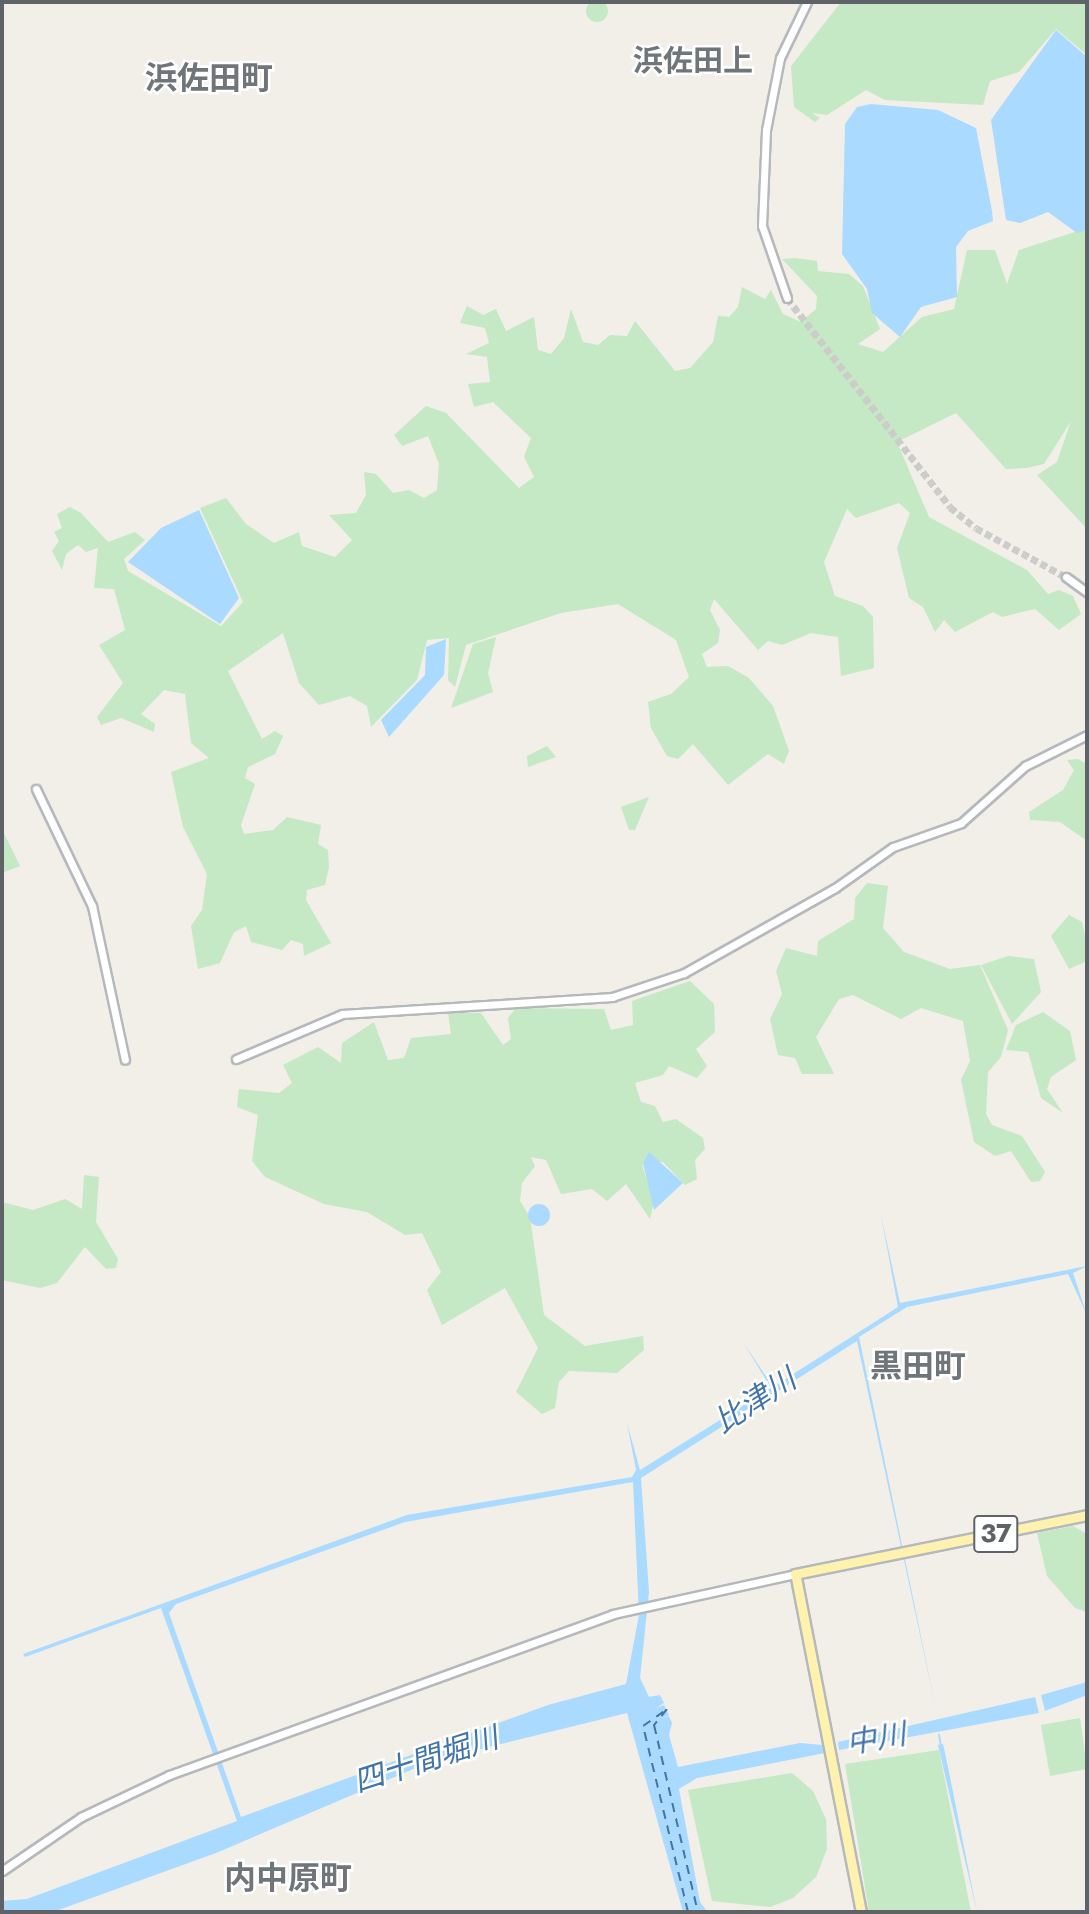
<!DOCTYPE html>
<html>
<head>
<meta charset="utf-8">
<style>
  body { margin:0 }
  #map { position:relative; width:1089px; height:1914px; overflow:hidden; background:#f1efe8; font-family:Jost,"Noto Sans JP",sans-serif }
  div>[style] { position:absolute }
  .green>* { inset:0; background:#c5e8c5 }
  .round { border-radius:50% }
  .water>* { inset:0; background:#aadaff }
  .stream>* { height:2px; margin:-1px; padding:0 1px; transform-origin:1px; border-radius:1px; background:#aadaff }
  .ferry>* { height:2px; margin-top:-1px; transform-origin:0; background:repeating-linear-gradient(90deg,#4174aa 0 9px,transparent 0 16px) }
  .minor-tunnel>* { height:7px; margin-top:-3.5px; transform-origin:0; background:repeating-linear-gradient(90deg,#ccccc8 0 7px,transparent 0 10.5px) }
  .roads { filter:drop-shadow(2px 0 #b5b8bc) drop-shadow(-2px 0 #b5b8bc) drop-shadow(0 2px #b5b8bc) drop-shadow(0 -2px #b5b8bc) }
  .minor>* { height:7px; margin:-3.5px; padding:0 3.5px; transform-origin:3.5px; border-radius:3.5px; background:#fff }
  .major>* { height:9px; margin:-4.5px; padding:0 4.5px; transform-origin:4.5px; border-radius:4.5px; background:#fff2af }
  span { translate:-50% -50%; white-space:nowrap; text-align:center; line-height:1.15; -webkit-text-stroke:5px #fff; paint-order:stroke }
  .shield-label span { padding:2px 5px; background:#fff; border:2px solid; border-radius:5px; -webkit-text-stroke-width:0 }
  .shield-label { font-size:26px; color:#5f6368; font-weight:700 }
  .neighbourhood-label { font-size:30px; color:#70757a; font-weight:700 }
  .water-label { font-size:30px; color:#4174aa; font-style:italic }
  .quarter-label { font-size:32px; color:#70757a; font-weight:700 }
  .frame { position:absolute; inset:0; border:4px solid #5f6368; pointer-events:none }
</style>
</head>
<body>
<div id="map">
  <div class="green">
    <div class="round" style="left:586px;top:0;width:22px;height:22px"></div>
    <div style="clip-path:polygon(841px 2px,1087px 2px,1087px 55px,1056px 29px,1019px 72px,990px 81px,983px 105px,885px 100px,866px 90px,827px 115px,812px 113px,820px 118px,815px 122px,794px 107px,791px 66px)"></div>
    <div style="clip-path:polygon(1087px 228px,1087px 529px,1037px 475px,1057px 462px,1071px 421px,1044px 464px,1026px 468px,1006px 469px,956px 413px,897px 442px,929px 517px,1027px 570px,1048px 594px,1059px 590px,1073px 596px,1081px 614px,1059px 630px,1035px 609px,1002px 617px,993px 612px,955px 632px,944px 620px,935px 632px,923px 607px,909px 598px,897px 548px,910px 513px,899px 503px,856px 518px,847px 509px,824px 562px,835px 596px,863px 606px,873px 617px,874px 668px,841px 676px,838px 637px,811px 633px,782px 645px,768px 641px,758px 650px,714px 599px,710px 610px,720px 630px,718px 643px,702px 654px,707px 667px,728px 666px,749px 678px,773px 706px,789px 751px,784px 764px,768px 754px,728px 785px,693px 744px,678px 759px,667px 756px,651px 728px,648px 702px,671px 694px,689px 677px,676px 640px,618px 604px,561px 613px,466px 645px,455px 687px,448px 680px,449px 638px,427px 640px,417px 680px,371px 727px,367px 706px,350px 696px,319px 705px,299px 683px,283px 633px,228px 671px,262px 739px,275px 731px,283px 736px,275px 754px,248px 767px,245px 778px,255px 784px,241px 825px,244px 834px,273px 830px,287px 817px,321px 825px,318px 844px,328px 850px,329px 867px,325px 885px,307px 890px,306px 900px,331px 943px,304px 956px,303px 944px,291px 940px,282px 950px,251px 942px,246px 926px,234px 932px,220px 963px,198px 969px,191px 926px,202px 910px,207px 874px,183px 827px,171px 772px,209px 758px,191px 743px,185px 694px,164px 690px,141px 714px,155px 724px,154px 732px,121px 718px,101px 725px,97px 717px,123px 683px,99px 645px,125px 630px,114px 589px,94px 588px,98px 548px,86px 552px,78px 545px,66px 554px,62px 570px,52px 551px,59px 541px,54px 532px,62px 528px,57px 514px,70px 507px,81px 513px,108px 542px,135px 532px,145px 540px,124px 559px,128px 571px,221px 626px,243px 602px,200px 508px,226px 498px,246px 524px,274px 543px,299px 532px,302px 546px,335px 557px,352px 540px,329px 515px,356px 513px,366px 495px,364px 472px,376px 474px,393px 493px,409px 490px,424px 498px,437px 490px,439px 464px,428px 436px,402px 446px,394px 435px,426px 406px,446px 413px,519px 488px,534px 477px,524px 457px,531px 438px,493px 402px,474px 407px,468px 384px,490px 382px,487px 357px,466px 354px,489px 343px,485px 328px,460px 323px,467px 306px,483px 315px,496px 309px,506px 331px,534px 317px,538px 350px,551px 354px,564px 338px,571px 309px,583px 342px,598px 345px,610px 335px,627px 336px,635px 321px,675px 371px,690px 368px,713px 342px,718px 316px,729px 317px,738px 307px,742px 287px,765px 299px,771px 290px,783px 314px,801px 322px,816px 309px,817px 296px,782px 259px,795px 258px,817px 261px,818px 271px,849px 274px,863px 286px,880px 329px,858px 344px,883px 352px,922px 317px,954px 309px,967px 250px,995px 250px,1007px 284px,1019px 250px)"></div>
    <div style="clip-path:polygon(496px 637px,488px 673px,493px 692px,451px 708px,473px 644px)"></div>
    <div style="clip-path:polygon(547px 746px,556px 757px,528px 767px,527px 756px)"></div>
    <div style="clip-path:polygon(1078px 759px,1087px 764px,1087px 841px,1060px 822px,1030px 820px,1029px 812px,1063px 790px,1074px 770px,1067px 760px)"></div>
    <div style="clip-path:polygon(649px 797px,635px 830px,629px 830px,621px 807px)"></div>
    <div style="clip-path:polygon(2px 829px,20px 866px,2px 873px)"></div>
    <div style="clip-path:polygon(867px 883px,888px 886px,883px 928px,904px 952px,950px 969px,980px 965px,1008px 1030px,1001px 1057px,988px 1072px,986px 1114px,992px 1125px,1022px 1136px,1045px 1172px,1040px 1181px,1031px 1182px,1011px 1151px,995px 1156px,974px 1142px,961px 1080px,970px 1061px,963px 1021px,921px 1008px,901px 1019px,853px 995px,839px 999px,816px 1037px,834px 1074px,802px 1074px,795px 1058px,778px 1055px,770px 1019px,782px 994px,776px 971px,786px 948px,817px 956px,818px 941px,854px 919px,855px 898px)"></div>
    <div style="clip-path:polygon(1069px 915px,1082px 922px,1087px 944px,1087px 961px,1069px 969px,1051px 936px)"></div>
    <div style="clip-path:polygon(1008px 956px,1034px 959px,1041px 992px,1012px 1024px,981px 965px)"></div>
    <div style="clip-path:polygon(690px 981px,714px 1004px,715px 1032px,696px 1049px,707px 1066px,697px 1078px,669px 1066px,663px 1075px,635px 1083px,641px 1102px,655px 1106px,663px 1122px,676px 1119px,703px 1138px,705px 1149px,695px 1160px,697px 1179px,685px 1185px,663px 1162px,642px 1165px,654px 1201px,650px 1219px,626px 1184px,607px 1201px,592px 1189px,561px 1194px,546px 1160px,531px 1157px,535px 1166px,522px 1183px,520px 1201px,530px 1217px,544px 1315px,585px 1346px,643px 1336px,644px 1350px,617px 1373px,569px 1371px,559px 1382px,555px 1408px,542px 1414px,516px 1392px,538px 1348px,505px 1288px,442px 1325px,427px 1290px,441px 1272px,422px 1233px,405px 1235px,367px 1212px,324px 1204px,265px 1177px,252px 1161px,258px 1115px,237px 1107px,239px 1089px,279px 1093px,292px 1083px,283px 1065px,318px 1047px,341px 1063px,342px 1043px,374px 1022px,388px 1060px,404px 1058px,411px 1038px,451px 1034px,448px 1012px,481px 1013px,503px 1045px,511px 1039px,508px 1018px,516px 1008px,604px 1009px,611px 1030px,633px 1025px,632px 1001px)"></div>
    <div style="clip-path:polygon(1043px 1012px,1070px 1031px,1076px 1060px,1051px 1077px,1047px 1089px,1063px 1113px,1041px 1098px,1028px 1052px,1006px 1050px,1016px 1025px)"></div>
    <div style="clip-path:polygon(84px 1175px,99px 1177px,96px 1222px,118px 1259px,116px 1268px,106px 1269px,85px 1247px,57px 1283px,40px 1288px,2px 1280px,2px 1202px,33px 1210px,65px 1199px,82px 1209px)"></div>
    <div style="clip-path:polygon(1073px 1526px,1087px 1534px,1087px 1612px,1075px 1608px,1047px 1576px,1037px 1533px)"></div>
    <div style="clip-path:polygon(1080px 1718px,1087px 1769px,1050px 1776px,1041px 1725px)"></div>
    <div style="clip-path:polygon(939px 1750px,971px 1912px,869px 1912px,845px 1764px)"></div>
    <div style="clip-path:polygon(792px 1773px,813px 1791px,826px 1819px,827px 1849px,816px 1877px,793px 1898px,770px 1907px,712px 1901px,688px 1790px)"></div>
  </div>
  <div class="water">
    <div style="clip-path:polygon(1056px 30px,1087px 57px,1087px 230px,1077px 233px,1048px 212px,1020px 223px,1006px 220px,991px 120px)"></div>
    <div style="clip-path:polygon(871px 104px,938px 110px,976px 128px,992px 211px,993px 221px,968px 231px,956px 247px,957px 297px,921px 307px,900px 337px,872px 313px,867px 289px,842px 254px,845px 124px,857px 107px)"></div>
    <div style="clip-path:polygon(199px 510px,239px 598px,220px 624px,128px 562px,161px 528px)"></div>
    <div style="clip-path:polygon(446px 639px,444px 675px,389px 737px,381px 720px,425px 675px,426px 647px)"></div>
    <div style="clip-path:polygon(649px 1152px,683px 1183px,654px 1210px,643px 1163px)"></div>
    <div class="round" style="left:528px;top:1204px;width:22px;height:22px"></div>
    <div style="clip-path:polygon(evenodd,881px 1215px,900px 1303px,1087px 1266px,1073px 1273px,1087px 1315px,1068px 1274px,907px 1307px,859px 1337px,937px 1714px,857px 1341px,641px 1478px,649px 1592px,640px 1678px,649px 1697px,660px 1695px,664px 1703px,656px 1708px,664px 1705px,669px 1715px,661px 1719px,669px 1716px,672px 1723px,669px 1735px,678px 1767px,800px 1743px,823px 1745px,825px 1753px,697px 1778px,679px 1789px,700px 1902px,706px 1910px,755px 1912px,683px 1912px,627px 1713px,432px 1761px,216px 1853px,53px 1912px,2px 1912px,2px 1901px,27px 1899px,237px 1821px,161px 1608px,25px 1657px,23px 1654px,407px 1515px,632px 1477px,636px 1470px,627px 1423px,640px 1470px,771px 1388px,743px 1342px,773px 1387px,898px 1307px,881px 1215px,633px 1482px,639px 1615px,626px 1684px,548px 1705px,241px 1817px,169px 1613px,176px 1604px,405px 1522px,633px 1482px)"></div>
    <div style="clip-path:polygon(1087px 1682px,1087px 1695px,1045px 1711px,1041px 1695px)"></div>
    <div style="clip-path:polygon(1035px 1697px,1039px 1713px,839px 1750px,838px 1742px)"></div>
    <div style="clip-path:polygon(943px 1744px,947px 1762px,977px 1912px,938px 1745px)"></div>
  </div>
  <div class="stream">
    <div style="left:939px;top:1735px;width:11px;rotate:80deg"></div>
  </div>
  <div class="ferry">
    <div style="left:688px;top:1912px;width:191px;rotate:-103.6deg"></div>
    <div style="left:643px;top:1726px;width:29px;rotate:-35deg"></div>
    <div style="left:667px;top:1709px;width:21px;rotate:129deg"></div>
    <div style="left:654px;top:1725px;width:192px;rotate:76.8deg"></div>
  </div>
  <div class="minor-tunnel">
    <div style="left:787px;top:298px;width:265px;rotate:52deg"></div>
    <div style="left:950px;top:507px;width:33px;rotate:39deg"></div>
    <div style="left:976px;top:528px;width:102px;rotate:28.6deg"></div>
  </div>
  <div class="roads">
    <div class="minor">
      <div style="left:787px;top:298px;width:76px;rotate:-109.1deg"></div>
      <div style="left:762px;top:226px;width:96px;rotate:-87.6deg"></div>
      <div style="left:766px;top:130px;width:73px;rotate:-79deg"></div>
      <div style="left:780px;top:58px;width:62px;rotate:-64.3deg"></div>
      <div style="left:1066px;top:577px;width:26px;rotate:36deg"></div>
      <div style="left:36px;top:789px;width:130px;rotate:64.4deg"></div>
      <div style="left:92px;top:906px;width:157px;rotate:77.9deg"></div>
      <div style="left:236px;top:1059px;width:115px;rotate:-23deg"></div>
      <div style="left:342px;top:1014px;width:271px;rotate:-3.6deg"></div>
      <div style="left:612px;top:997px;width:76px;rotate:-18.4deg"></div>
      <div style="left:684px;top:973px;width:173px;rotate:-29.4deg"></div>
      <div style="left:835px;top:888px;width:71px;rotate:-35.3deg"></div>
      <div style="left:893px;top:847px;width:72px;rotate:-19.4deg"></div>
      <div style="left:961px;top:823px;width:86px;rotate:-41.7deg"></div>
      <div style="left:1025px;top:766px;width:69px;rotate:-26.6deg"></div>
      <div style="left:2px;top:1871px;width:96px;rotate:-34.4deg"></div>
      <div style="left:81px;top:1817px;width:98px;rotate:-25.5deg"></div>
      <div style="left:169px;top:1775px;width:472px;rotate:-19.9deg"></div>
      <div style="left:613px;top:1614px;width:186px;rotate:-12.4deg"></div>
    </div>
    <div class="major">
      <div style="left:861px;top:1912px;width:344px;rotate:-101deg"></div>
      <div style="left:795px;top:1574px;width:298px;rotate:-11.4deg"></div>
    </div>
  </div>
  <div class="shield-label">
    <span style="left:996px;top:1534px">37</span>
  </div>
  <div class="neighbourhood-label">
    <span style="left:693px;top:61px">浜佐田上</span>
  </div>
  <div class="water-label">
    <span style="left:755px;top:1401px;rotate:-33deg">比津川</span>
    <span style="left:876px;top:1739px;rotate:-10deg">中川</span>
    <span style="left:426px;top:1760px;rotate:-18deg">四十間堀川</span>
  </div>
  <div class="quarter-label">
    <span style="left:209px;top:78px">浜佐田町</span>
    <span style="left:918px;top:1366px">黒田町</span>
    <span style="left:288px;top:1878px">内中原町</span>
  </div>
  <div class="frame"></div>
</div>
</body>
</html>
